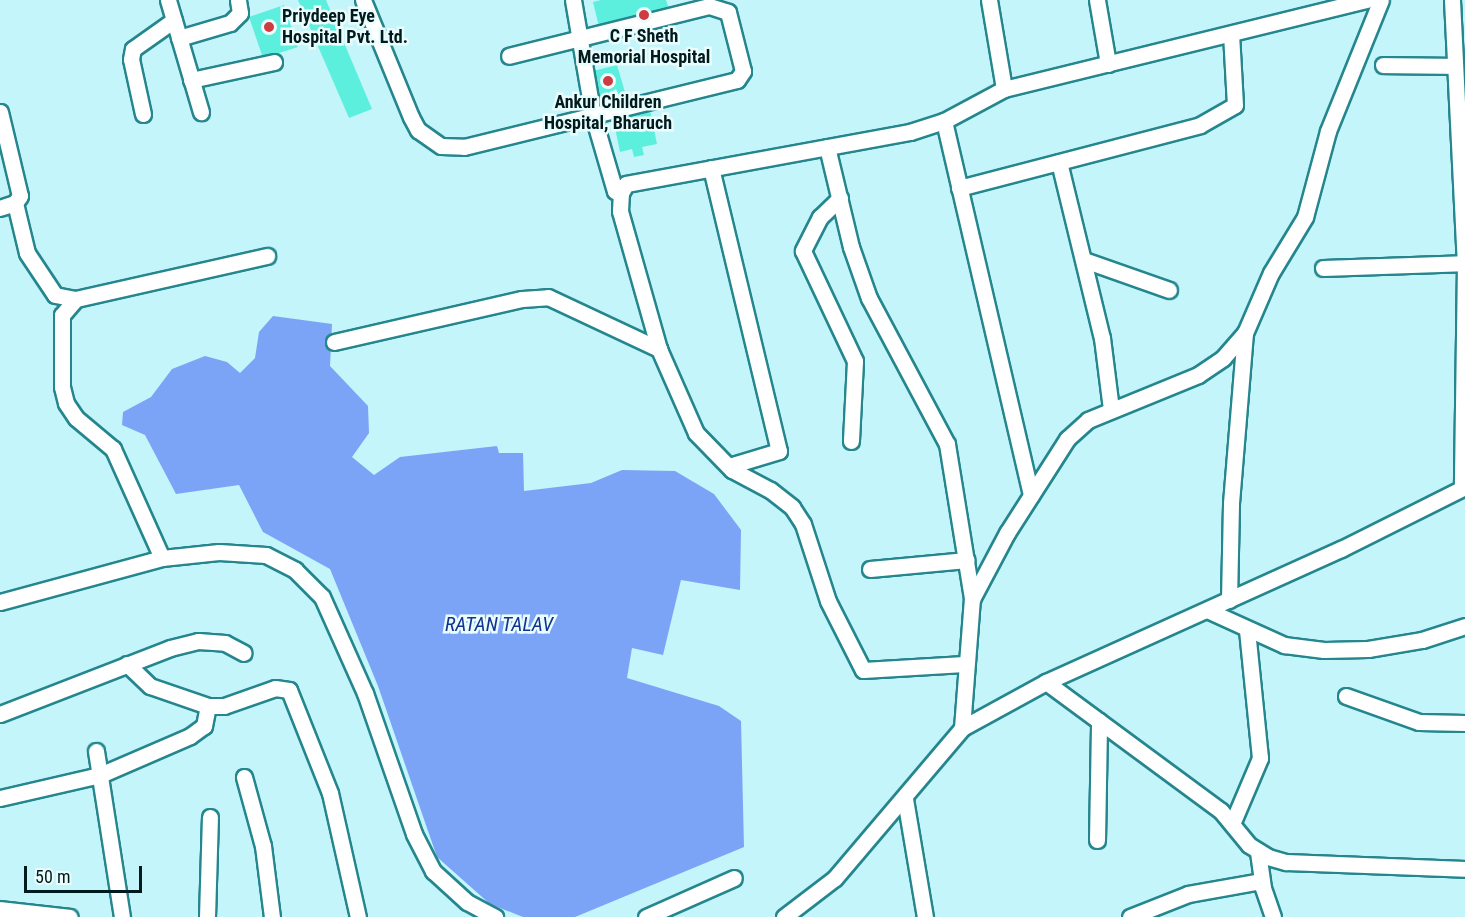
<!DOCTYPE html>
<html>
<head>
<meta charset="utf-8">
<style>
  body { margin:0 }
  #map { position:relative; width:1465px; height:917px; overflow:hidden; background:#c3f5fa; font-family:"Roboto Condensed",sans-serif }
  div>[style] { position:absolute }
  .water>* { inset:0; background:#7ca4f6 }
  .building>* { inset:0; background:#5defdd }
  .roads { filter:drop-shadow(2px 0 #25868e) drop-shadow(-2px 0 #25868e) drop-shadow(0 2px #25868e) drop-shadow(0 -2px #25868e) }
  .minor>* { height:15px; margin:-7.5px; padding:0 7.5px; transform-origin:7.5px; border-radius:7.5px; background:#fff }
  .dots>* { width:16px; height:16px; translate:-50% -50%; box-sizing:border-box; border:3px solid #ebfcfd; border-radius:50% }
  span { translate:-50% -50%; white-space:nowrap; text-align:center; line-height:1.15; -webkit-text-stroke:5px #ebfcfd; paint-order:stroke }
  .poi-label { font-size:18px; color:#001b1e; font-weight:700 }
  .left { translate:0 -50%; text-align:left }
  .water-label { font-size:20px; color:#103491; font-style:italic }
  .scale { position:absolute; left:24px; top:866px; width:118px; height:27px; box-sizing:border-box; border:3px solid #001b1e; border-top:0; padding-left:8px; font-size:18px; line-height:21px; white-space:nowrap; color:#001b1e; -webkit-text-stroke:4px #ebfcfd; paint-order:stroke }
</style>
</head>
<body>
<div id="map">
  <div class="water">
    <div style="clip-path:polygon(273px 316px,332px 324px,330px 366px,368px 406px,369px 433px,352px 457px,374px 475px,400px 457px,497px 446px,499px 453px,523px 453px,524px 491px,591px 483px,622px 470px,675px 471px,714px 494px,741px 530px,740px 590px,681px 580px,663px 655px,632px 648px,627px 678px,719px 706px,741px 721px,744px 847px,575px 917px,523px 917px,490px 904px,437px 857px,378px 686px,330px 569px,263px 532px,239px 485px,176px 494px,145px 435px,122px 425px,123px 412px,151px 397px,172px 369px,205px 356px,227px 362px,240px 373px,255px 358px,259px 332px)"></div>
  </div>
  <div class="building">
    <div style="clip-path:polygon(298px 0,326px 0,372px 109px,349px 118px)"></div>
    <div style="clip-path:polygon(601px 0,666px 0,670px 12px,600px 31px,593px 2px)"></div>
    <div style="clip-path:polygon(284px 5px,298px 47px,263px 58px,249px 17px)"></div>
    <div style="clip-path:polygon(617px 65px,625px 92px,618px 94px,616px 89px,597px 100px,589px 72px)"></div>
    <div style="clip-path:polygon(634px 109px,635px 113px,650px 110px,657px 144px,642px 147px,644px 155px,634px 157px,632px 149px,620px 152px,613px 118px)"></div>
  </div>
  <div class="roads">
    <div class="minor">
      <div style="left:168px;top:0;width:117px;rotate:73.6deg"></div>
      <div style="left:363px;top:0;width:126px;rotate:67.7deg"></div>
      <div style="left:411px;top:117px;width:15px;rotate:62deg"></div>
      <div style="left:418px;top:130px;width:28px;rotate:35deg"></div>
      <div style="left:441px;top:146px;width:23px;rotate:2deg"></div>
      <div style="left:464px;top:147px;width:281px;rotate:-13.8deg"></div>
      <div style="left:737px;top:80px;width:11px;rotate:-56deg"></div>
      <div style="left:743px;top:71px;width:61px;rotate:-104.3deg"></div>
      <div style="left:728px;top:12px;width:20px;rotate:-162deg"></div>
      <div style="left:709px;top:6px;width:206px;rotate:166deg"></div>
      <div style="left:573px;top:0;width:118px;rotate:80.2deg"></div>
      <div style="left:593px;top:116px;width:78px;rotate:73.7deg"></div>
      <div style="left:615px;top:191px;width:6px;rotate:18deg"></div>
      <div style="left:989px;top:0;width:90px;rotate:80.4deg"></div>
      <div style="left:1097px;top:0;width:65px;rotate:80.2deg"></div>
      <div style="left:1452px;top:0;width:263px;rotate:87.2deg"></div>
      <div style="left:1465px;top:263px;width:225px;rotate:90.8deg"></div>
      <div style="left:179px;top:38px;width:53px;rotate:-16.4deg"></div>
      <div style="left:230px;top:23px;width:14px;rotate:-45deg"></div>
      <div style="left:240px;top:13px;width:13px;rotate:-99deg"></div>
      <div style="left:1383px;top:65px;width:72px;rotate:0.8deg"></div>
      <div style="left:191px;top:80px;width:85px;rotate:-12.2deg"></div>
      <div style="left:0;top:112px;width:86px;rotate:76.6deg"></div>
      <div style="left:20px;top:196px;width:9px;rotate:126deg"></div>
      <div style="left:15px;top:203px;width:16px;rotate:162deg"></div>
      <div style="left:143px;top:114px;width:56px;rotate:-102.3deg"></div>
      <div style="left:131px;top:59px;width:10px;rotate:-79deg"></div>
      <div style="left:133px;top:49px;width:50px;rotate:-35.3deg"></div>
      <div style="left:944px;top:121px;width:384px;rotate:76.9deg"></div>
      <div style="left:827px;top:147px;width:103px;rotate:76.5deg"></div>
      <div style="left:851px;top:247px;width:54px;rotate:70.6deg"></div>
      <div style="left:869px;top:298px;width:166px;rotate:61.9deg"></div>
      <div style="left:947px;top:444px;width:157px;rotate:80.8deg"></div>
      <div style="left:1059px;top:162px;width:181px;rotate:76.3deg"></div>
      <div style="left:1102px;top:338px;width:72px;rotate:82.8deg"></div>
      <div style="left:711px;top:168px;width:291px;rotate:76.5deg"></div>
      <div style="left:779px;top:451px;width:52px;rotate:163.3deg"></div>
      <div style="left:959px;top:188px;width:249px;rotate:-14.6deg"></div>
      <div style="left:1200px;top:125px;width:40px;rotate:-29.7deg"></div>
      <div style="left:1235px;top:105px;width:71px;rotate:-93.2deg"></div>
      <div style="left:840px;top:198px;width:28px;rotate:136deg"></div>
      <div style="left:820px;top:217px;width:38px;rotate:117deg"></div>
      <div style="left:803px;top:251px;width:122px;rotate:64.7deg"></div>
      <div style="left:855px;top:361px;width:80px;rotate:92.9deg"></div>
      <div style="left:15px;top:203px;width:51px;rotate:76.5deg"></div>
      <div style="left:27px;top:253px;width:50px;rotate:56.3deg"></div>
      <div style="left:55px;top:295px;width:21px;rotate:11deg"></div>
      <div style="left:1084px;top:260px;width:90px;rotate:19.4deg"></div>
      <div style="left:1323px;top:268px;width:142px;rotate:-2deg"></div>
      <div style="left:334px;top:342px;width:193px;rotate:-12.9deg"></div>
      <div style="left:522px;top:299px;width:26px;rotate:-4deg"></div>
      <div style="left:548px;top:297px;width:123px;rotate:25.1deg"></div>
      <div style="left:162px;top:558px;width:120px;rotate:-114.2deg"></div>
      <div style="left:113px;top:449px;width:48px;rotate:-140deg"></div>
      <div style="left:76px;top:418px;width:18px;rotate:-124deg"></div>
      <div style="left:66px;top:403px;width:16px;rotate:-104deg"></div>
      <div style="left:62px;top:387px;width:72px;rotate:-90deg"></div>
      <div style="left:62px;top:315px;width:21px;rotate:-49deg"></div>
      <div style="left:76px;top:299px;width:196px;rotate:-12.7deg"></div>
      <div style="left:870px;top:569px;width:97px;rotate:-5.3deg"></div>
      <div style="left:1229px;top:600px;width:97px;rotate:-88.8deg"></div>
      <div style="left:1231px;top:503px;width:171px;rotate:-85.3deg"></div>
      <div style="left:0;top:602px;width:168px;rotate:-15.2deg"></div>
      <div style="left:162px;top:558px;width:57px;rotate:-6deg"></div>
      <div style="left:219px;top:552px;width:47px;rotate:3.7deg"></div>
      <div style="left:266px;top:555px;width:33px;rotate:27deg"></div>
      <div style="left:295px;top:570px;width:38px;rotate:45deg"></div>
      <div style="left:322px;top:597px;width:105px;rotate:65.9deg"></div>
      <div style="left:365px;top:693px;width:149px;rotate:70.8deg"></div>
      <div style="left:414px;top:834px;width:42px;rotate:62.8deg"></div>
      <div style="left:433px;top:871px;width:46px;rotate:42.4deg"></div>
      <div style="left:467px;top:902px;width:32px;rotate:28deg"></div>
      <div style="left:1207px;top:610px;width:85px;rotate:24.4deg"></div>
      <div style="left:1284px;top:645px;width:40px;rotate:7.1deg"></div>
      <div style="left:1324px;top:650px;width:44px;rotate:-1.3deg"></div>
      <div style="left:1368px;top:649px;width:55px;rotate:-9.5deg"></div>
      <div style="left:1422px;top:640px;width:45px;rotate:-18deg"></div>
      <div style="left:127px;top:664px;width:32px;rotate:44deg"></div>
      <div style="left:150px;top:686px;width:61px;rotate:19deg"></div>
      <div style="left:208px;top:706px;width:16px"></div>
      <div style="left:224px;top:706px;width:54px;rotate:-19.4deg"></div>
      <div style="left:275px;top:688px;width:14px;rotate:8deg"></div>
      <div style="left:289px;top:690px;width:111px;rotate:68.3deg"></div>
      <div style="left:330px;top:793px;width:127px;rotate:77.3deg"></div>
      <div style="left:964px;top:664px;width:101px;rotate:176.6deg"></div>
      <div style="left:863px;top:670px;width:77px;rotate:-116.9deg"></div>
      <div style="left:828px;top:601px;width:81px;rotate:-108deg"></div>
      <div style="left:803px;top:524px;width:20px;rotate:-123deg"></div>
      <div style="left:792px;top:507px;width:28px;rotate:-142deg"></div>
      <div style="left:770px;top:490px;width:43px;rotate:-152.2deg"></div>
      <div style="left:732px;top:470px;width:52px;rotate:-134.2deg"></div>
      <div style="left:696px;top:433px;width:92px;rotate:-113.8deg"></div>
      <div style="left:659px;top:349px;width:143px;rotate:-105.8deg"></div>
      <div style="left:620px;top:211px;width:18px;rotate:-87deg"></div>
      <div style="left:621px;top:193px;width:10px;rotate:-61deg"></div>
      <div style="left:626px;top:184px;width:289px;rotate:-10.4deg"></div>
      <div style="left:910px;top:132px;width:36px;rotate:-18deg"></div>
      <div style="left:944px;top:121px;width:68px;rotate:-28.1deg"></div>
      <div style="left:1004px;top:89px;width:374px;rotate:-13.8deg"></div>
      <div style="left:1046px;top:682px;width:217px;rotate:36.4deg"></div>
      <div style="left:1221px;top:811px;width:44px;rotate:50.5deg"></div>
      <div style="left:1249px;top:845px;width:22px;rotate:32deg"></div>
      <div style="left:1268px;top:857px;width:19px;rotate:16deg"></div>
      <div style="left:1286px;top:862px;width:179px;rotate:2.2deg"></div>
      <div style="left:1346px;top:696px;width:77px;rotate:19.6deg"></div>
      <div style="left:1419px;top:722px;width:46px;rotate:1.2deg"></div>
      <div style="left:0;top:714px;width:182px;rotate:-21.2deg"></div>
      <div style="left:170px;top:648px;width:29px;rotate:-14deg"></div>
      <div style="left:198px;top:641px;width:27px;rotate:4deg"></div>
      <div style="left:225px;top:643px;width:21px;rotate:28deg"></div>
      <div style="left:962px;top:728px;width:129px;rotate:-85.6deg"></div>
      <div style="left:972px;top:599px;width:75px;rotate:-62.1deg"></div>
      <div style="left:1007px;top:533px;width:112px;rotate:-57.4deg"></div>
      <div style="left:1067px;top:439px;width:28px;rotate:-42deg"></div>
      <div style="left:1088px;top:420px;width:119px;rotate:-22.2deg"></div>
      <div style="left:1198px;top:375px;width:30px;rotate:-34deg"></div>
      <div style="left:1223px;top:358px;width:33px;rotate:-49deg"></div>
      <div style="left:1245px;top:333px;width:65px;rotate:-66.6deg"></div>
      <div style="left:1271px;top:273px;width:66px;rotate:-58.7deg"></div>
      <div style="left:1305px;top:217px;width:89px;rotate:-75deg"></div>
      <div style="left:1328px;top:131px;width:141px;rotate:-68deg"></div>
      <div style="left:96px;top:751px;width:168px;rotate:81.1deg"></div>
      <div style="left:244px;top:777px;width:72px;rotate:74.6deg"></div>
      <div style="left:263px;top:846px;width:72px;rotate:82.8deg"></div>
      <div style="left:0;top:798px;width:103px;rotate:-13deg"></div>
      <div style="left:100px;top:775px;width:98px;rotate:-23.4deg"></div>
      <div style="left:190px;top:736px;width:17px;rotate:-36deg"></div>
      <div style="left:204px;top:726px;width:20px;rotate:-79deg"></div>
      <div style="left:905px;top:799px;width:120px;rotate:80.4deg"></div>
      <div style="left:1232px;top:824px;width:72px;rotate:-67deg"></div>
      <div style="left:1260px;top:758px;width:129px;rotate:-95.8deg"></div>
      <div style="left:1097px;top:840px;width:119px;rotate:-89deg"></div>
      <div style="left:1258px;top:852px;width:36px;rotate:82deg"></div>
      <div style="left:1263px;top:888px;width:31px;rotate:71deg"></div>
      <div style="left:0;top:909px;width:70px;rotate:6.5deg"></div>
      <div style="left:207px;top:917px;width:100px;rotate:-88.3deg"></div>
      <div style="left:646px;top:917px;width:96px;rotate:-23.9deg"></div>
      <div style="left:784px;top:917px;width:64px;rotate:-37.4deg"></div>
      <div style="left:835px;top:878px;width:197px;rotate:-49.7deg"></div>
      <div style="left:962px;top:728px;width:96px;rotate:-28.7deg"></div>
      <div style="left:1046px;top:682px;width:324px;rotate:-24.3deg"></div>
      <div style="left:1341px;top:549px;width:139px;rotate:-26.6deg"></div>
      <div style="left:1130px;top:917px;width:62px;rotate:-21.6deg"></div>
      <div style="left:1188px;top:894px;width:75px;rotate:-10deg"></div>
    </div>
  </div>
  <div class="dots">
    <div style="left:644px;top:15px;background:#cc3c40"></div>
    <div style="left:269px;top:27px;background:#cc3c40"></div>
    <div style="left:608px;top:81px;background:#cc3c40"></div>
  </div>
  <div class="poi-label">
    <span class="left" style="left:282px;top:27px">Priydeep Eye<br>Hospital Pvt. Ltd.</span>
    <span style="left:644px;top:47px">C F Sheth<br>Memorial Hospital</span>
    <span style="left:608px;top:113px">Ankur Children<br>Hospital, Bharuch</span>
  </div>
  <div class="water-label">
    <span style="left:499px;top:624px">RATAN TALAV</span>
  </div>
  <div class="scale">50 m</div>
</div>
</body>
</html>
